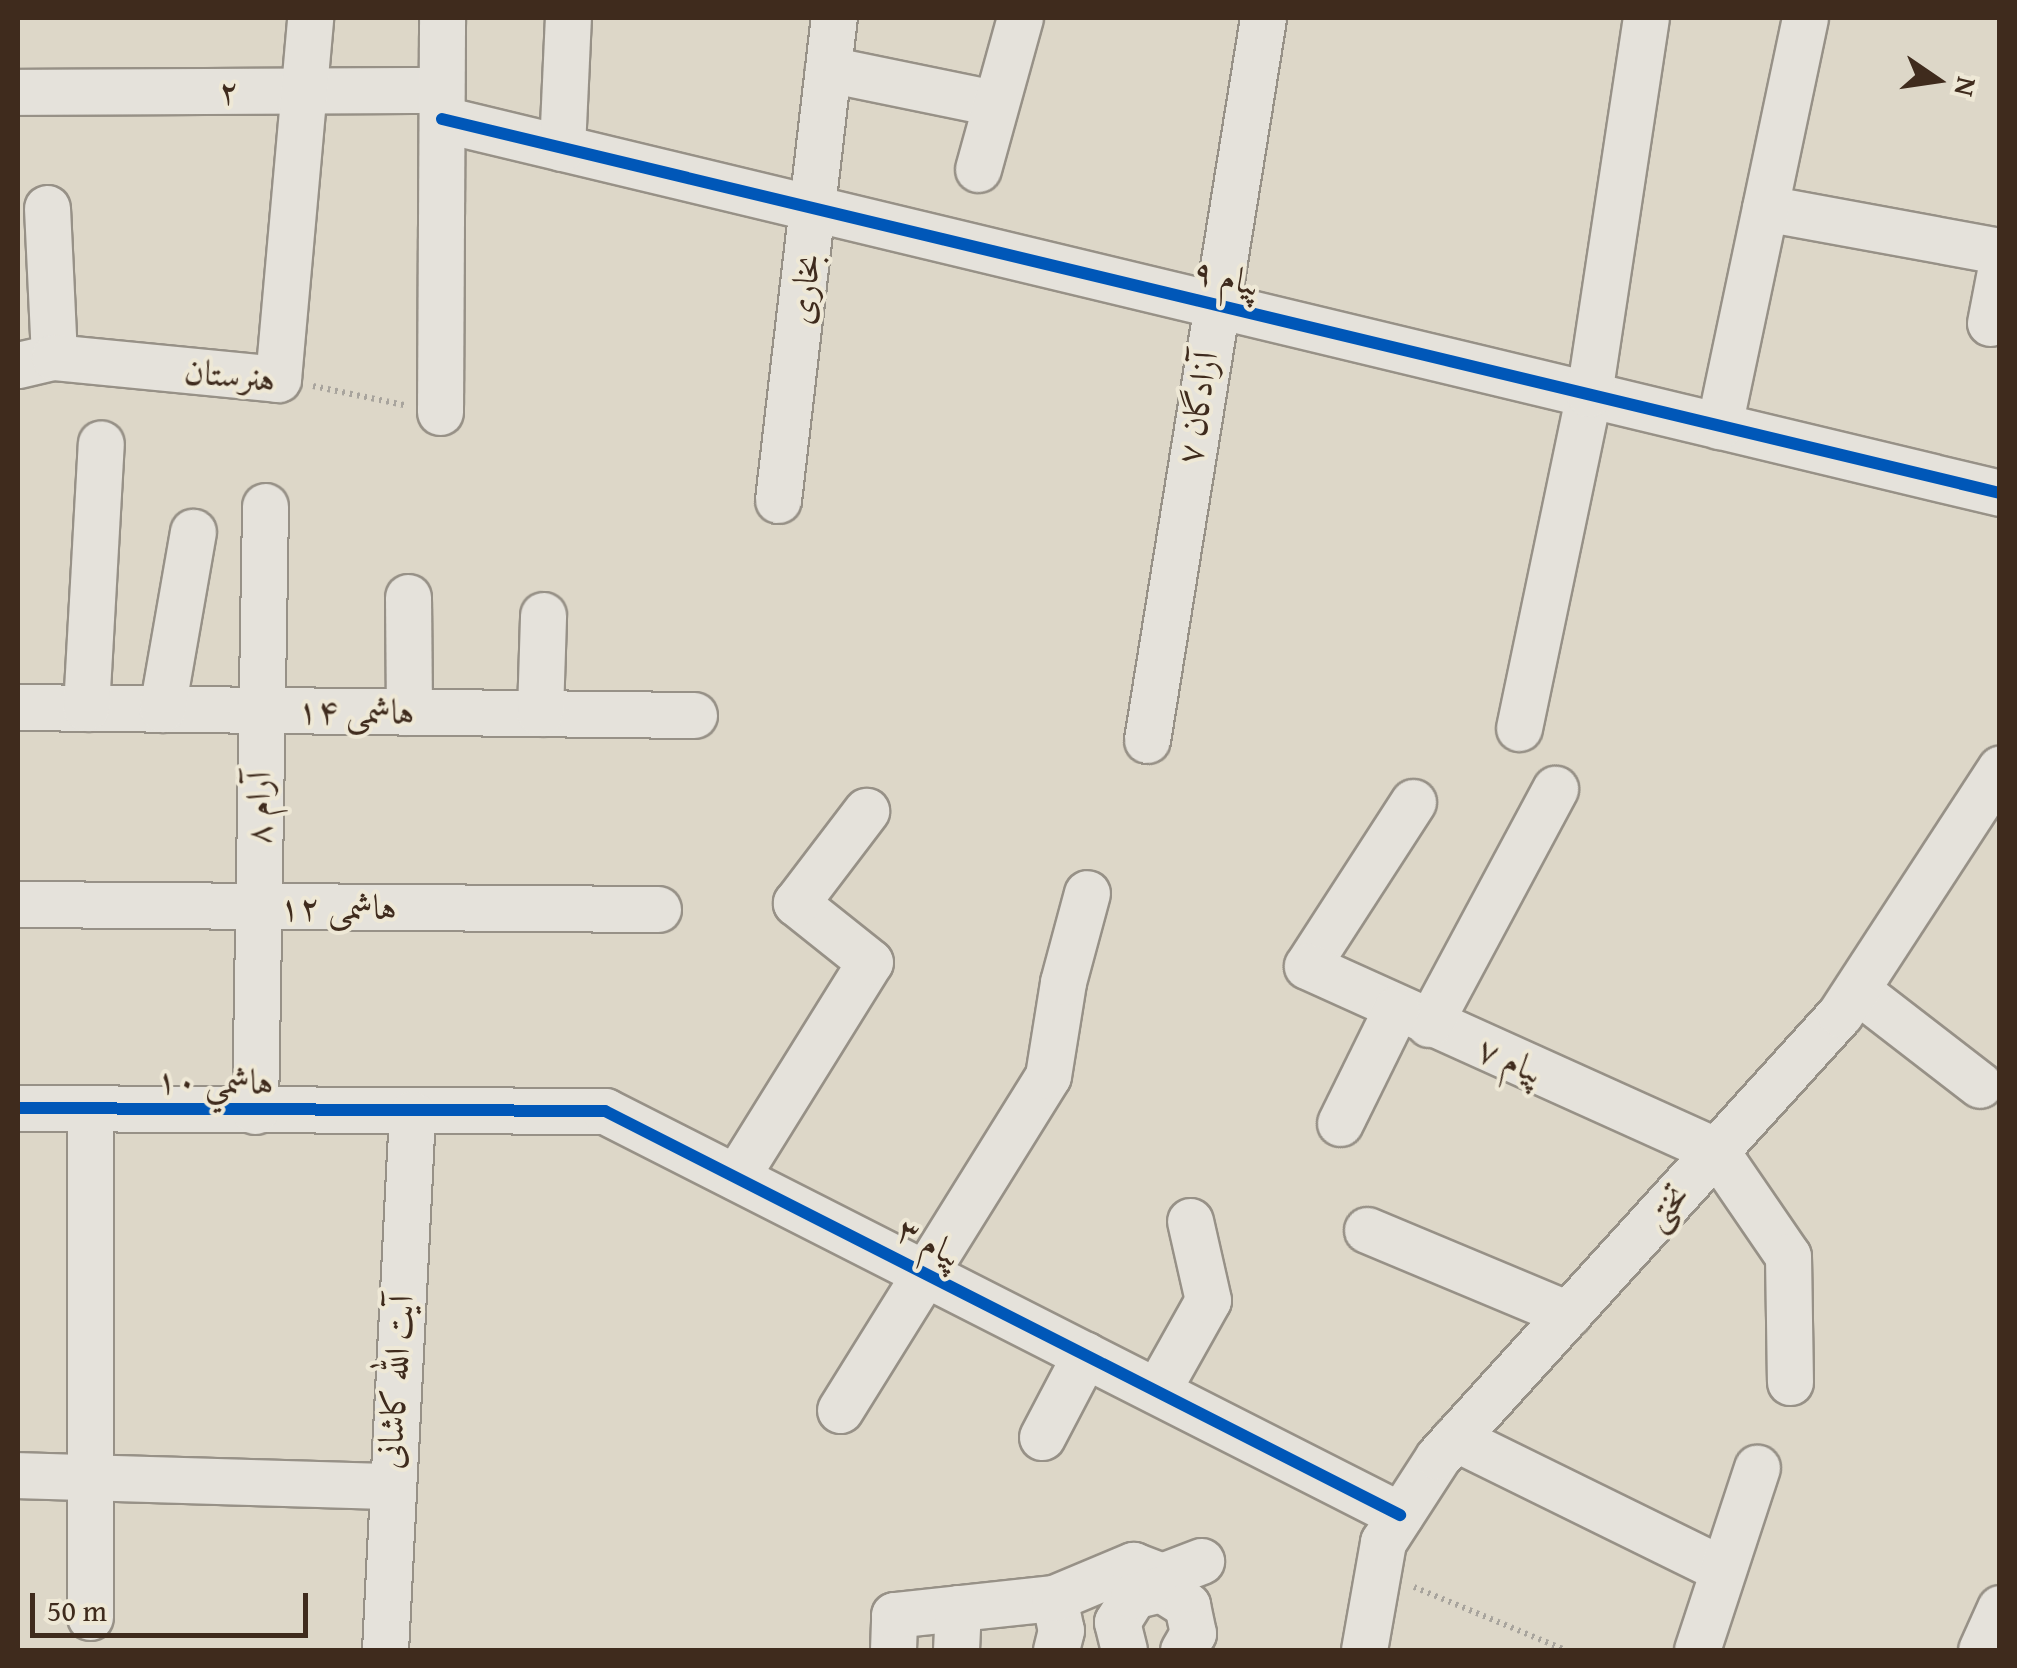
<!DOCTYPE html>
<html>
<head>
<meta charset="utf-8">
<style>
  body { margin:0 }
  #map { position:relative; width:2017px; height:1668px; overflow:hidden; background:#ddd7c8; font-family:"Gentium Book Plus",Amiri,serif }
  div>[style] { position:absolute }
  .path>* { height:6px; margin-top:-3px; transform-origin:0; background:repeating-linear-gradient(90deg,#a8a49d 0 2.5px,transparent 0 7.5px) }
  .roads { filter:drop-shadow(2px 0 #979187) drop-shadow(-2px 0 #979187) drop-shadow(0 2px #979187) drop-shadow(0 -2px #979187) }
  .minor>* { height:45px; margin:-22.5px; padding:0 22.5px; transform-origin:22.5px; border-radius:22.5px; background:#e5e2db }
  .cycleway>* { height:12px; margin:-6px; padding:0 6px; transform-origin:6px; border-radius:6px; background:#0057b8 }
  span { translate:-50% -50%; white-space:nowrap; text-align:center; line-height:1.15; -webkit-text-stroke:8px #eee8d6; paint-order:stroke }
  .street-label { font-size:35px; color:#3f2b1d }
  .frame { position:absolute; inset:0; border:20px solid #3f2b1d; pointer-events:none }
  .north { position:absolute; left:1887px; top:30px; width:100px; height:100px; -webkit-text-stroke:8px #eee8d6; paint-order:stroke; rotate:103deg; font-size:28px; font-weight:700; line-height:40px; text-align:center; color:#3f2b1d }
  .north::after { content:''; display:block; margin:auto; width:35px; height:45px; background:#3f2b1d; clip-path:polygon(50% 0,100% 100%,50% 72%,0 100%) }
  .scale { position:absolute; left:30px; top:1593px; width:278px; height:45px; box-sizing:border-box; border:5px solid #3f2b1d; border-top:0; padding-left:12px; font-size:30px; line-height:35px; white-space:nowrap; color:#3f2b1d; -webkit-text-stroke:8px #eee8d6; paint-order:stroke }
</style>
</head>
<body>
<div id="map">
  <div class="path">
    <div style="left:313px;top:386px;width:93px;rotate:11.8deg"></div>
    <div style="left:1414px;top:1587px;width:164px;rotate:22.6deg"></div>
  </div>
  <div class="roads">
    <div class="minor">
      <div style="left:828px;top:69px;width:168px;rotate:11.6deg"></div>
      <div style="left:18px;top:92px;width:423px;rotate:-0.3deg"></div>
      <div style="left:442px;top:119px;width:1602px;rotate:13.5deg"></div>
      <div style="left:562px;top:148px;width:130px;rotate:-87.4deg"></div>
      <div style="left:978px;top:169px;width:157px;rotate:-74.5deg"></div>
      <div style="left:47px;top:208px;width:149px;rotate:87.3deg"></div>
      <div style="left:1765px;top:208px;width:239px;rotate:10.4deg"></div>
      <div style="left:1990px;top:323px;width:53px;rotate:-79.1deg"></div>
      <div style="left:18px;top:365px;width:37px;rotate:-13deg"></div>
      <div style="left:54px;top:357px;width:225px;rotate:5.6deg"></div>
      <div style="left:278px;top:379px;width:362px;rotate:-84.9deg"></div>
      <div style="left:440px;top:412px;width:394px;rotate:-89.7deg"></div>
      <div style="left:1719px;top:426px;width:417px;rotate:-78.1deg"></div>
      <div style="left:778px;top:500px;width:485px;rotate:-83.4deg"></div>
      <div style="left:408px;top:597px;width:115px;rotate:89.5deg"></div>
      <div style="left:18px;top:707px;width:676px;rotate:0.68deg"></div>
      <div style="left:86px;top:708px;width:265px;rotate:-86.8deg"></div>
      <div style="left:162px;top:709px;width:180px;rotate:-80.1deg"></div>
      <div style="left:540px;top:713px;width:98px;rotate:-88.2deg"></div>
      <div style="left:1519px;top:728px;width:341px;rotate:-78.2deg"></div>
      <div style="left:1589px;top:394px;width:380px;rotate:-81.4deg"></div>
      <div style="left:1147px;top:740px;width:731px;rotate:-80.87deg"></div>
      <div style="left:1413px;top:802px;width:195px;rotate:122.9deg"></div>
      <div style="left:1307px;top:966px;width:449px;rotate:24.3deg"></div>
      <div style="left:1716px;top:1151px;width:127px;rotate:55.6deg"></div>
      <div style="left:1788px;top:1256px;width:126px;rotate:89.1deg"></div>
      <div style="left:18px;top:904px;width:640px;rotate:0.45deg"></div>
      <div style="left:1857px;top:990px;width:155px;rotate:37.7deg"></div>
      <div style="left:1429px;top:1024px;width:267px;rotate:-61.8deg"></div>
      <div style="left:18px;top:1108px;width:587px;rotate:0.29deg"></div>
      <div style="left:605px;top:1111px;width:892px;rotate:26.94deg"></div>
      <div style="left:255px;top:1111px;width:605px;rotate:-89.05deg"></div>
      <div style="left:1340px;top:1123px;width:127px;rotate:-63.8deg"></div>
      <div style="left:736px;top:1177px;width:253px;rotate:-58.1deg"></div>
      <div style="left:870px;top:962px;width:95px;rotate:-141.4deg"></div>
      <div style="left:796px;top:903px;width:116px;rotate:-52.7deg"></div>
      <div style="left:1367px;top:1230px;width:218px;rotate:22.7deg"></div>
      <div style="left:1157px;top:1391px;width:104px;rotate:-60.7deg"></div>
      <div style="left:1208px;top:1300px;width:81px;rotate:-102.8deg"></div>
      <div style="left:840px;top:1410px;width:393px;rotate:-58.1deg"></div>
      <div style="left:1048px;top:1076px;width:95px;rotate:-80.9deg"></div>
      <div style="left:1063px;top:982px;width:92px;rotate:-74.9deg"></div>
      <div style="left:1042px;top:1437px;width:93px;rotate:-62.3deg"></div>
      <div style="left:1455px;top:1438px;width:297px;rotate:26.2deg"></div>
      <div style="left:18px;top:1475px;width:370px;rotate:1.7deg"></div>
      <div style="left:1054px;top:1598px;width:33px;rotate:78deg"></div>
      <div style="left:1061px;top:1630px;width:21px;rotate:104deg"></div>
      <div style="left:90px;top:1617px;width:508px;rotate:-90deg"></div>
      <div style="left:385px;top:1650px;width:537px;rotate:-87.12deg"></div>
      <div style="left:893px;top:1650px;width:35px;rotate:-88deg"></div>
      <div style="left:894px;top:1615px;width:161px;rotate:-6.1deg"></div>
      <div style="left:1054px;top:1598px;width:86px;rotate:-22.7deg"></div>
      <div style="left:1133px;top:1565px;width:31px;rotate:21deg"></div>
      <div style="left:1162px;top:1576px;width:42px;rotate:-21deg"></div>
      <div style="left:956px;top:1650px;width:42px;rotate:-87.3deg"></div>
      <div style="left:1124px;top:1650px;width:29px;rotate:-104deg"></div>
      <div style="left:1117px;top:1622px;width:31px;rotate:-58deg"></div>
      <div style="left:1133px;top:1596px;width:29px;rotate:-14deg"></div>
      <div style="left:1161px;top:1589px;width:31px;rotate:32deg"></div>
      <div style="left:1187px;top:1605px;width:29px;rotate:78deg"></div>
      <div style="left:1193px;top:1633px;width:20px;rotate:120deg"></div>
      <div style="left:1364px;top:1650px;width:110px;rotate:-80deg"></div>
      <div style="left:1383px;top:1542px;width:101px;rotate:-57.1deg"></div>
      <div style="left:1438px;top:1457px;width:598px;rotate:-47.78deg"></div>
      <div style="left:1840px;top:1014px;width:293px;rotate:-56.9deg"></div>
      <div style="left:1697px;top:1650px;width:192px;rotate:-71.8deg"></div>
      <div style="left:1981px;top:1650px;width:46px;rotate:-65.7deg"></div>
    </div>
  </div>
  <div class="cycleway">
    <div style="left:442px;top:119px;width:1602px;rotate:13.5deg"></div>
    <div style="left:18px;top:1108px;width:587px;rotate:0.29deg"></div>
    <div style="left:605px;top:1111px;width:892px;rotate:26.94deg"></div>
  </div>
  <div class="street-label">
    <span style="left:229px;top:91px">۲</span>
    <span style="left:1227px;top:277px;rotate:13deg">پیام ۹</span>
    <span style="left:804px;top:289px;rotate:-83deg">بخاری</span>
    <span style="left:230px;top:375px;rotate:6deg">هنرستان</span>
    <span style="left:1197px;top:408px;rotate:-81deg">آزادگان ۷</span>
    <span style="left:356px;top:711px;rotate:1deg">هاشمی ۱۴</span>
    <span style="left:258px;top:808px;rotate:-89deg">آرام ۸</span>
    <span style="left:338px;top:907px">هاشمی ۱۲</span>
    <span style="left:1511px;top:1060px;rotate:24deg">پیام ۷</span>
    <span style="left:215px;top:1081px;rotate:1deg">هاشمي ۱۰</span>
    <span style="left:1666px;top:1206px;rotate:-48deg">تختی</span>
    <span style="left:930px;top:1242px;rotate:27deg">پيام ۳</span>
    <span style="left:395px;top:1382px;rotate:-86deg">آیت الله کاشانی</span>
  </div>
  <div class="frame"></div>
  <div class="north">N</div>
  <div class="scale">50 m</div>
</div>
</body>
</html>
